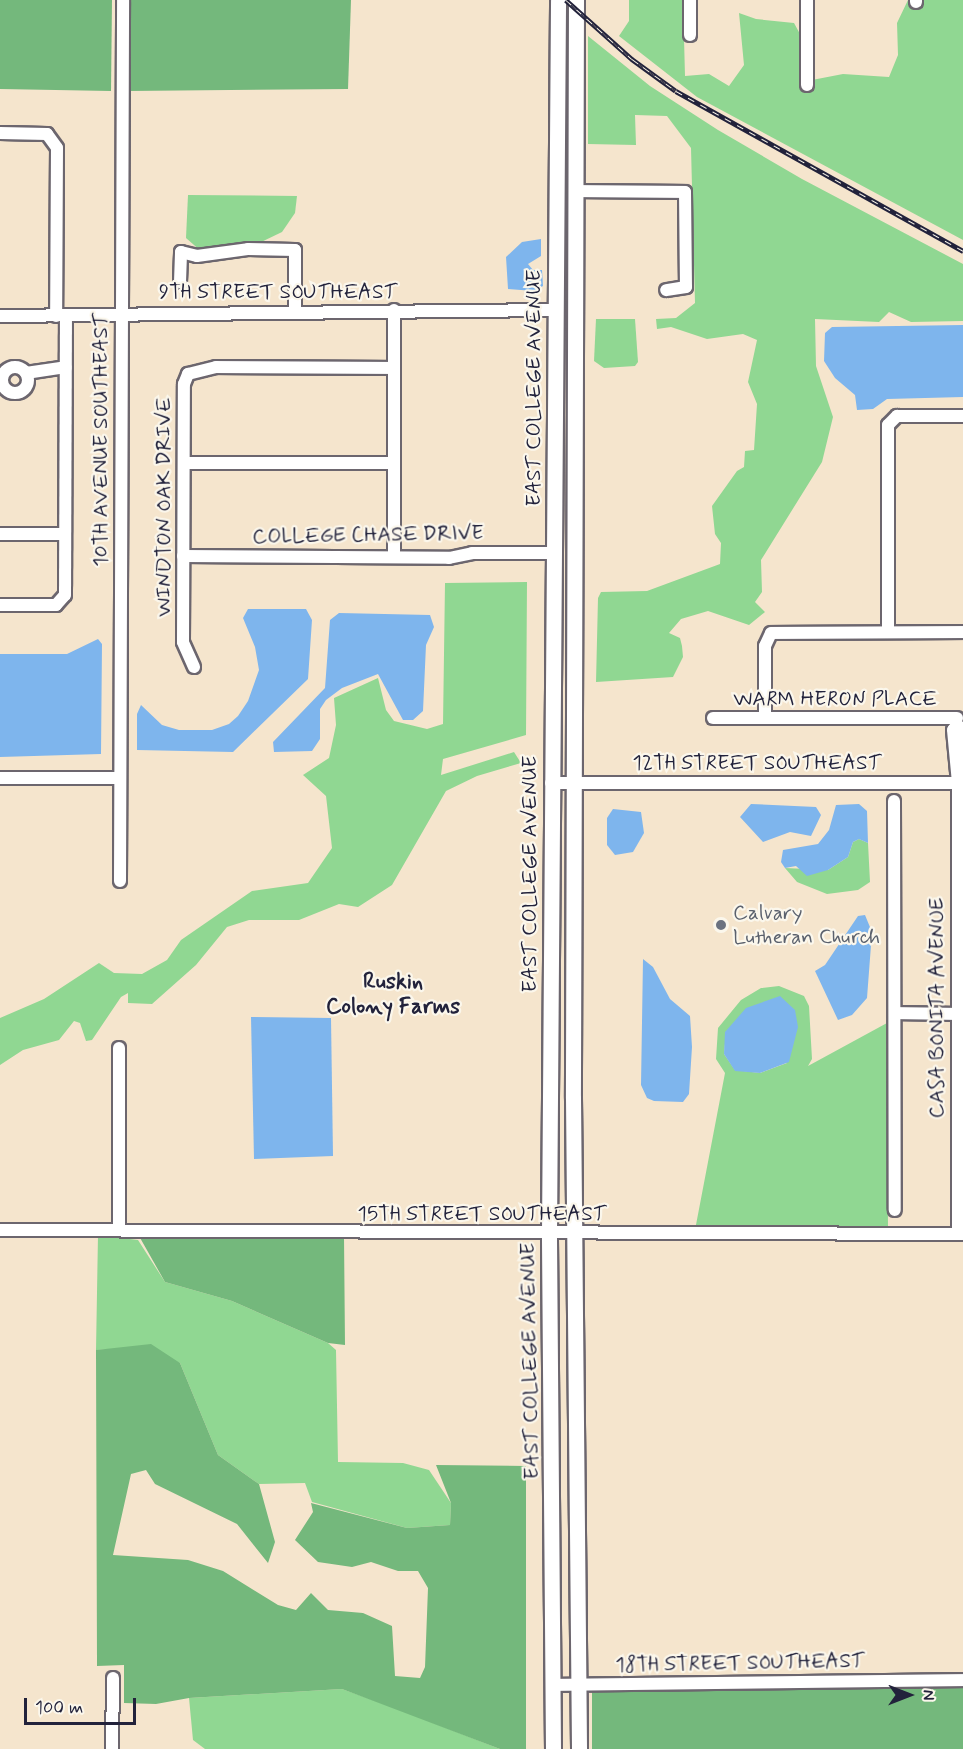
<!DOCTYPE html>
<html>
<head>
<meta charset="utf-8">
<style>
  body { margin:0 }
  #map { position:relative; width:963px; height:1749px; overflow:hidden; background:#f5e5cd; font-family:Mynerve,sans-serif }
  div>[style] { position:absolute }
  .green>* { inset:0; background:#90d792 }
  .forest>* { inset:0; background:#74b87c }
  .water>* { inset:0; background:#7eb5ed }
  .roads { filter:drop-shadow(2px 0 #6c666e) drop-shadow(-2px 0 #6c666e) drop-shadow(0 2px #6c666e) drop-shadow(0 -2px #6c666e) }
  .minor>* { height:12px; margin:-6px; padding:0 6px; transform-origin:6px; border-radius:6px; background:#fff }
  .minor>.ring { margin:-6px; padding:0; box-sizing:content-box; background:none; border:12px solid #fff; border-radius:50% }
  .major>* { height:15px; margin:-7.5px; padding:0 7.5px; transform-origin:7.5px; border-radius:7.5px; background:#fff }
  .rail>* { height:4.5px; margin-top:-2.25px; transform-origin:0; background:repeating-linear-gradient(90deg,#fbf7ec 0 7px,#22223b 0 14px); box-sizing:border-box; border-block:2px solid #22223b }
  .dots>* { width:16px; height:16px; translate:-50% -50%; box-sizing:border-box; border:3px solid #fbf7ec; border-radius:50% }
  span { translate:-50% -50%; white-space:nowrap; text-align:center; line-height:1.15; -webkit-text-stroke:4.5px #fbf7ec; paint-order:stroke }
  .street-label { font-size:21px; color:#22223b }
  .worship-label { font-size:21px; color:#5b616d }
  .left { translate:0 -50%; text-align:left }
  .neighbourhood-label { font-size:22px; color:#22223b; font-weight:700 }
  .north { position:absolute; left:879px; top:1665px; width:60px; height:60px; -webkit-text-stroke:4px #fbf7ec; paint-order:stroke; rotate:90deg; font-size:16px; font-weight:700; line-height:24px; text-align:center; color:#22223b }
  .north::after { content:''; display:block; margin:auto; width:21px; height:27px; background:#22223b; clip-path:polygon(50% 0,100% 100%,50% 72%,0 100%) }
  .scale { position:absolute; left:24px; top:1698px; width:112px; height:27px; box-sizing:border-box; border:3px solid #22223b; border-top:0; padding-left:8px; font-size:18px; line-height:21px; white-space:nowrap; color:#22223b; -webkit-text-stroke:4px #fbf7ec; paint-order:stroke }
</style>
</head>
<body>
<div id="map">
  <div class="green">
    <div style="clip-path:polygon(629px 0,683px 0,685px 76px,709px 74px,729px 86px,744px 65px,739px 13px,756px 19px,794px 23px,800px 34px,803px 89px,812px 89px,812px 80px,843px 74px,889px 77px,898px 55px,897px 23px,908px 0,963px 0,963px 240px,697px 97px,619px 36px,629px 21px)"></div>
    <div style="clip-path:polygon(588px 36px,650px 86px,718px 130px,802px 179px,963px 264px,963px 321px,911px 322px,889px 312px,879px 322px,815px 319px,816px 366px,833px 417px,822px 462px,761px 560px,762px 592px,755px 602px,765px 612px,749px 625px,708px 611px,681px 619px,669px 633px,680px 638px,682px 646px,683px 657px,673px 677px,596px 682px,598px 598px,601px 592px,647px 591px,720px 564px,721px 543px,715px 534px,712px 506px,737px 471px,744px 467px,745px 451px,754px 450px,757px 404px,748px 382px,757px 340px,743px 334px,707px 339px,671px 327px,657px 329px,656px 319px,676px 318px,695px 303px,691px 148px,667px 116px,635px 115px,636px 145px,588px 144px)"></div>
    <div style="clip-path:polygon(188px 195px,297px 196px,295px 213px,282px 232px,255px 245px,202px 252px,186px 238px)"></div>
    <div style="clip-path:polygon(596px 319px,635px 319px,638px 362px,635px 366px,604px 368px,594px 361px)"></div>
    <div style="clip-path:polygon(527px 582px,526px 735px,443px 759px,441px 775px,514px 752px,521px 763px,477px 776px,446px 791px,392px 885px,358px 907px,339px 904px,299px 920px,249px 920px,227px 927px,196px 965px,152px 1004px,128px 1003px,128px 993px,121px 997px,92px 1040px,86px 1041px,80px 1023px,74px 1021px,59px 1040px,23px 1050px,0 1065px,0 1018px,44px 999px,99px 963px,114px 973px,142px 974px,167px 960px,181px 940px,252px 891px,308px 883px,332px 848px,326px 796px,303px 775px,329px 758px,336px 725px,334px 698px,378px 678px,386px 710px,394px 721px,427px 729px,443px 724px,445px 583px)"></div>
    <div style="clip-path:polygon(859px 839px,868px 843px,870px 882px,858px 890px,827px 894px,797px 882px,785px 868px,828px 870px,848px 857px,853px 842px)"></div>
    <div style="clip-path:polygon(evenodd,779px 986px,804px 996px,809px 1006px,812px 1059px,808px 1066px,887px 1023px,888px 1230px,695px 1230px,725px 1073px,716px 1059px,718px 1028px,741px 1000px,761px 988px,779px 986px,725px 1044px,787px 1063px,760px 1073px,735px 1070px,724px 1054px,725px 1044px)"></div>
    <div style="clip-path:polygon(98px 1235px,138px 1240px,165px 1282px,232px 1301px,328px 1343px,336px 1350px,338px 1462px,403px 1463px,429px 1470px,451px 1503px,450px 1525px,407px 1528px,312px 1502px,305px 1483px,259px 1484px,218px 1455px,180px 1363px,120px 1349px,96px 1350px)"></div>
    <div style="clip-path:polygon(342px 1689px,395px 1708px,500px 1749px,205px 1749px,193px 1740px,189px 1698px)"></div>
  </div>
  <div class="forest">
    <div style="clip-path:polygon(0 0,112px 0,111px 91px,0 89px)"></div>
    <div style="clip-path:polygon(127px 0,351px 0,348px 89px,127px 91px)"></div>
    <div style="clip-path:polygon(139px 1236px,344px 1236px,345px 1345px,328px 1343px,232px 1301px,165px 1282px)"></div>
    <div style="clip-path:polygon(151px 1344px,180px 1363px,218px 1455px,259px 1484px,275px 1542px,268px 1563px,237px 1524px,155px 1484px,146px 1470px,131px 1474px,113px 1555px,188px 1560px,223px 1571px,278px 1605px,296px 1610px,311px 1593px,328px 1610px,363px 1613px,392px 1626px,395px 1676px,420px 1678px,425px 1667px,428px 1588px,418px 1571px,398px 1571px,371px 1562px,352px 1567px,318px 1562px,295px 1540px,313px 1512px,311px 1503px,407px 1528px,450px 1525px,451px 1503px,436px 1465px,526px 1466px,526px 1749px,500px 1749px,342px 1689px,189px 1698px,156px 1704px,124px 1703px,124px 1665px,97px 1666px,96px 1350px)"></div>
    <div style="clip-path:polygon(963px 1688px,963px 1749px,592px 1749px,592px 1690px)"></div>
  </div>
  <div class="water">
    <div style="clip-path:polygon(541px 239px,541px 256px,528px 264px,533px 270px,542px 270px,543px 286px,534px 291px,508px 289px,506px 257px,522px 242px)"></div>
    <div style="clip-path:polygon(963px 325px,963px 397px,887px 399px,873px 409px,857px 410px,855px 395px,835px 378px,824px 361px,825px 333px,832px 327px)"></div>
    <div style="clip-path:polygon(248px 609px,306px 609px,312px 620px,308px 679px,233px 752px,137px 750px,137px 714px,141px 705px,162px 725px,179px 730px,212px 730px,229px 724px,238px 716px,248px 701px,259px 670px,255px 647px,243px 618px)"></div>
    <div style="clip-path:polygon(339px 613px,430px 615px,434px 627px,426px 645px,423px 711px,413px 720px,403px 720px,378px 674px,342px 688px,326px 700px,320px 709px,320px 739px,312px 751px,274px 752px,273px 742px,325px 688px,330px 620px)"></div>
    <div style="clip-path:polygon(98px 639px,102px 644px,101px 754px,0 757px,0 654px,67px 654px)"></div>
    <div style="clip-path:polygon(751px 804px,816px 807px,821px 815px,811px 836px,790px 832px,763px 842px,740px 817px)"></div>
    <div style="clip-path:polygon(859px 804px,867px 811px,868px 843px,859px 839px,853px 842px,848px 857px,828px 870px,807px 876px,796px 866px,785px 868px,781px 862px,783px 850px,818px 844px,829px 830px,836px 805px)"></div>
    <div style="clip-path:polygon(613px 809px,641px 812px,644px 833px,633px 852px,615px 855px,607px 845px,607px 818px)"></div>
    <div style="clip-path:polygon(865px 915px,872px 932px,867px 998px,852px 1015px,838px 1020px,815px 971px,825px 965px,858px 916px)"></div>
    <div style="clip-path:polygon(643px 959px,653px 967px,670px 999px,690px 1016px,692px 1047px,689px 1094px,683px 1102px,654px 1101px,647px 1098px,641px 1085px)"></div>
    <div style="clip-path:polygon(780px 996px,795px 1010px,798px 1027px,789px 1062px,760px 1073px,735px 1071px,724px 1054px,725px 1032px,746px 1008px)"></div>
    <div style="clip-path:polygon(251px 1017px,331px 1018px,333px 1156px,254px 1159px)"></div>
  </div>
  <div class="roads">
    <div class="minor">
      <div style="left:916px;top:2px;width:2px;rotate:-90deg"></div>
      <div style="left:690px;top:35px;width:35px;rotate:-90deg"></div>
      <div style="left:807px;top:85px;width:85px;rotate:-90deg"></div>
      <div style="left:0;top:133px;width:47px;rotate:1.2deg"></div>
      <div style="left:47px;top:134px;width:17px;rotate:54deg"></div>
      <div style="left:57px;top:148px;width:168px;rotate:90.3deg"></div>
      <div style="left:575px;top:191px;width:110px;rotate:0.5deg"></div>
      <div style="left:685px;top:192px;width:95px;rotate:89.4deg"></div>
      <div style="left:686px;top:287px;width:20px;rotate:171deg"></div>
      <div style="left:180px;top:282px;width:30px;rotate:-88deg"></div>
      <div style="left:181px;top:252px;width:16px;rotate:14deg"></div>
      <div style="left:197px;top:256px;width:51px;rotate:-7.8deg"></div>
      <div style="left:248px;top:249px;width:47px;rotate:1.2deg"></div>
      <div style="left:295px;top:250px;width:61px;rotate:90deg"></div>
      <div style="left:0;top:316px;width:556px;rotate:-0.62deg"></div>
      <div class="ring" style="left:2px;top:367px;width:14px;height:14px"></div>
      <div style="left:26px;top:373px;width:40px;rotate:-8.5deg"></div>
      <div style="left:184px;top:463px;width:210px"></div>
      <div style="left:0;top:534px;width:65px"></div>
      <div style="left:183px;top:556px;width:266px;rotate:0.4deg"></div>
      <div style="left:449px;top:558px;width:24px;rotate:-12deg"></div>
      <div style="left:472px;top:553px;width:82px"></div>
      <div style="left:394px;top:557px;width:247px;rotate:-90deg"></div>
      <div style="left:0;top:605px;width:56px"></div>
      <div style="left:56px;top:605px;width:13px;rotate:-48deg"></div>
      <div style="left:65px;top:595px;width:279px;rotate:-89.8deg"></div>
      <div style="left:888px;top:632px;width:207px;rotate:-90deg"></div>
      <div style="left:888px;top:425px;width:13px;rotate:-45deg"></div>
      <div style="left:897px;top:416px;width:66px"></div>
      <div style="left:194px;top:667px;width:27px;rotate:-114deg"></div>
      <div style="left:183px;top:642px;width:258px;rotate:-89.8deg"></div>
      <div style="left:184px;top:384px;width:11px;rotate:-68deg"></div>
      <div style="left:188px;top:374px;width:29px;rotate:-14deg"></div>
      <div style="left:216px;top:367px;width:178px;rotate:0.3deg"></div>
      <div style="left:713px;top:718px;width:244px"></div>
      <div style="left:765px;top:718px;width:72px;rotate:-90deg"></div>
      <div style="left:765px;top:646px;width:14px;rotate:-65deg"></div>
      <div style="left:771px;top:633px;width:192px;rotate:-0.3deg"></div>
      <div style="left:957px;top:770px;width:7px;rotate:-45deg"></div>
      <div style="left:962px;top:765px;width:36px;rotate:-90deg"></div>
      <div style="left:962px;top:729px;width:6px;rotate:-141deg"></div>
      <div style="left:957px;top:725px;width:6px;rotate:129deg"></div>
      <div style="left:953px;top:730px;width:53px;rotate:84.6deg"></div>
      <div style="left:958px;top:783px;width:451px;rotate:90deg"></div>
      <div style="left:0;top:778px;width:120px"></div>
      <div style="left:551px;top:783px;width:412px"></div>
      <div style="left:894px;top:801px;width:409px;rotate:89.9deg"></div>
      <div style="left:120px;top:881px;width:881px;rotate:-89.8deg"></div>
      <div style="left:895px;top:1013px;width:61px;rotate:0.9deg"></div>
      <div style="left:119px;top:1229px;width:181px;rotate:-90deg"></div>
      <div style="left:0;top:1230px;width:963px;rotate:0.24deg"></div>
      <div style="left:553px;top:1685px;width:410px;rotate:-0.7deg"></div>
      <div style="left:112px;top:1749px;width:71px;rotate:-89.2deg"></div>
    </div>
    <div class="major">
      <div style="left:576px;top:0;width:1098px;rotate:90.16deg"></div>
      <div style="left:573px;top:1098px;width:651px;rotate:89.47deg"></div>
      <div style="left:553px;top:1749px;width:515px;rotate:-90.45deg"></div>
      <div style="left:549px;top:1234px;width:1234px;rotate:-89.58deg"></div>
    </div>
  </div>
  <div class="rail">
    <div style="left:566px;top:0;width:89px;rotate:41.8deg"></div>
    <div style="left:632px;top:59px;width:54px;rotate:36deg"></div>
    <div style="left:676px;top:91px;width:329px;rotate:29.1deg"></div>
  </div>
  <div class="dots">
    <div style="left:721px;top:925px;background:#6b7280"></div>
  </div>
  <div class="street-label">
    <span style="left:278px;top:292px">9TH STREET SOUTHEAST</span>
    <span style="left:534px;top:388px;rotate:-90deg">EAST COLLEGE AVENUE</span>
    <span style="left:101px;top:440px;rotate:-90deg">10TH AVENUE SOUTHEAST</span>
    <span style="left:164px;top:507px;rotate:-90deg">WINDTON OAK DRIVE</span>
    <span style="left:368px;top:535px;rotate:-1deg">COLLEGE CHASE DRIVE</span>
    <span style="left:835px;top:699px">WARM HERON PLACE</span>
    <span style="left:757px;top:763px">12TH STREET SOUTHEAST</span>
    <span style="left:530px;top:874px;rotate:-90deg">EAST COLLEGE AVENUE</span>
    <span style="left:937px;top:1008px;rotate:-90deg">CASA BONITA AVENUE</span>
    <span style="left:482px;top:1214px">15TH STREET SOUTHEAST</span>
    <span style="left:530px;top:1361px;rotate:-91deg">EAST COLLEGE AVENUE</span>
    <span style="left:740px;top:1663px;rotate:-1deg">18TH STREET SOUTHEAST</span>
  </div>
  <div class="worship-label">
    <span class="left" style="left:733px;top:925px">Calvary<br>Lutheran Church</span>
  </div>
  <div class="neighbourhood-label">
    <span style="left:393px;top:995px">Ruskin<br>Colony Farms</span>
  </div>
  <div class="north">N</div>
  <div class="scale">100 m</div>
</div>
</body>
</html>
